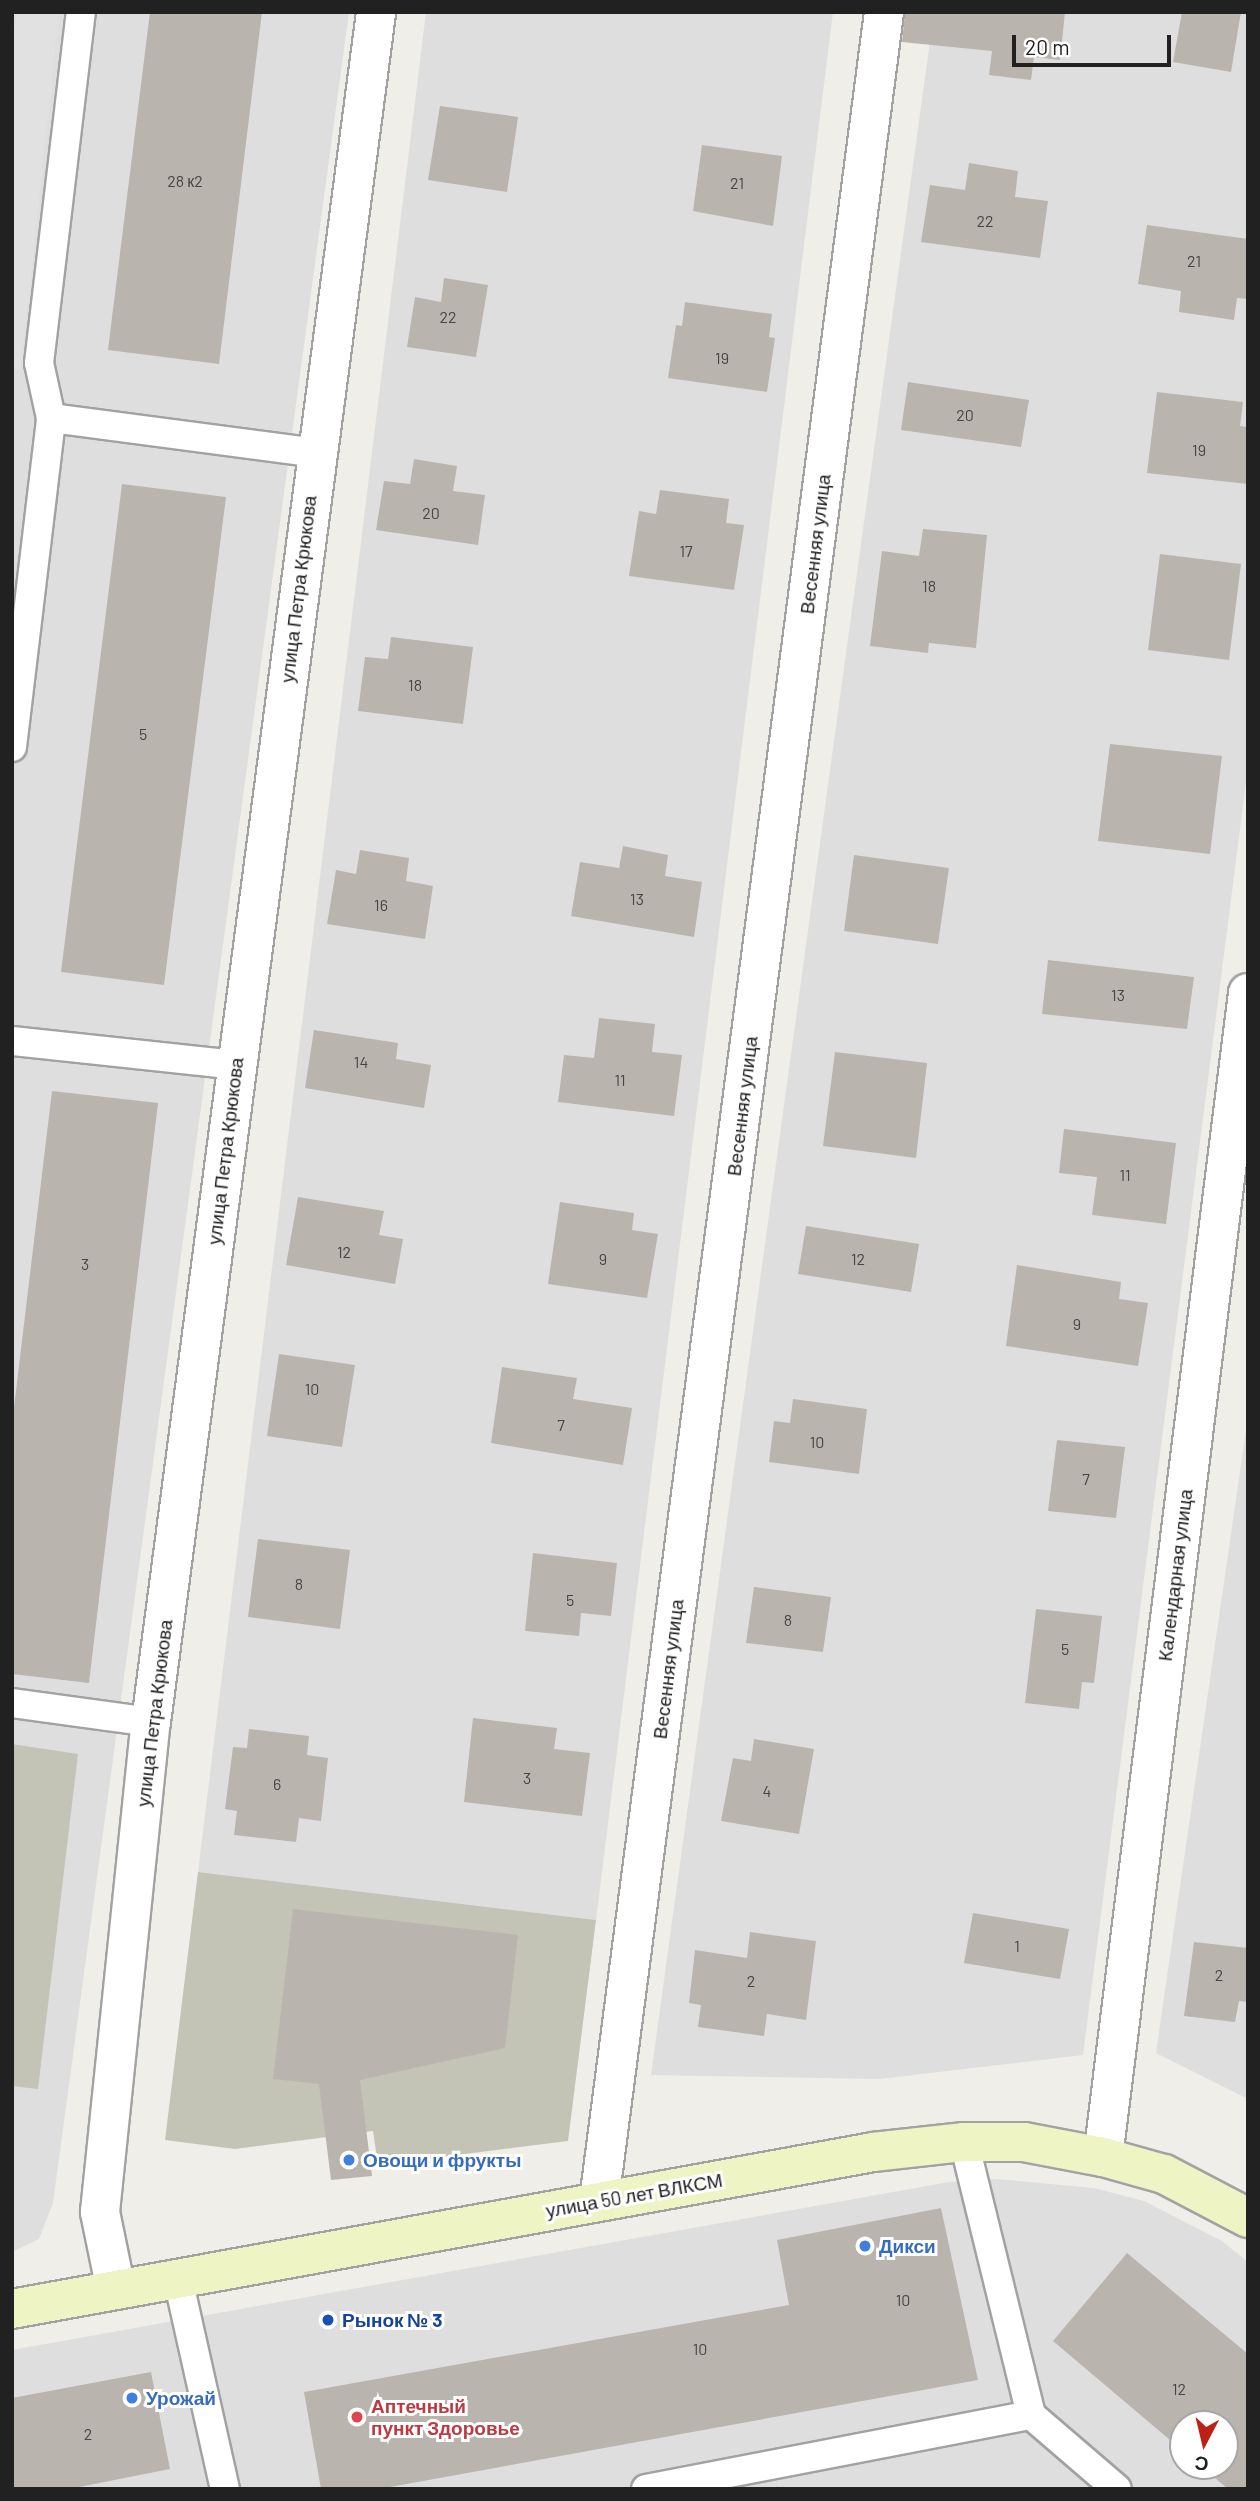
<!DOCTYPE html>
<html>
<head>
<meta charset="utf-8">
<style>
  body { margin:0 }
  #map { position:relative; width:1260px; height:2501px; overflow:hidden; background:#f0eee9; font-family:Barlow,sans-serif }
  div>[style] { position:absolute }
  .residential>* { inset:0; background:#dfdede }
  .construction>* { inset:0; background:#c3c4b5 }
  .parking>* { inset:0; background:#e1e1e1 }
  .building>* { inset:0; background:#bab4af }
  .roads { filter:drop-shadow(2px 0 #a2a2a2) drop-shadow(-2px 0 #a2a2a2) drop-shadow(0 2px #a2a2a2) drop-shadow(0 -2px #a2a2a2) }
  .lane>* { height:28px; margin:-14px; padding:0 14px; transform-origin:14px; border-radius:14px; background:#fff }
  .street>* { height:38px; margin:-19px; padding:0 19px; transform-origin:19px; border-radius:19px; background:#fff }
  .secondary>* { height:38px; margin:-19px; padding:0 19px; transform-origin:19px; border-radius:19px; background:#eef4c4 }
  .dots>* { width:19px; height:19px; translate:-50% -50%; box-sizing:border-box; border:4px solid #fff; border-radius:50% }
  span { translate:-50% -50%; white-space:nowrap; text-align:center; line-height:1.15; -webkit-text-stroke:6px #fff; paint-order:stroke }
  .number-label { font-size:16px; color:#474644 }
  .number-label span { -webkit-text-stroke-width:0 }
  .street-label { font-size:19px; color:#212121 }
  .shop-label { font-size:19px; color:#366cbe; font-weight:700 }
  .left { translate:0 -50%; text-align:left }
  .transit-label { font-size:19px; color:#164399; font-weight:700 }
  .health-label { font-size:19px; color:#be3a42; font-weight:700 }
  .frame { position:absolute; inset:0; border:14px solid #212121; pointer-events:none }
  .north { position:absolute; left:1169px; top:2410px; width:70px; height:70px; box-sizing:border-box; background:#fff; border:2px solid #a6a6a6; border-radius:50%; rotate:187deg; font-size:19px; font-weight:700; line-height:28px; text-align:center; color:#212121 }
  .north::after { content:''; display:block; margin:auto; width:24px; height:32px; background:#bd2116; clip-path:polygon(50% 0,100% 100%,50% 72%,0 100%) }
  .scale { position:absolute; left:1012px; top:35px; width:159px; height:32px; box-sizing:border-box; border:4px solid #212121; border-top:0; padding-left:9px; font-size:21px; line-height:24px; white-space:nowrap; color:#212121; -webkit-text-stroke:5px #fff; paint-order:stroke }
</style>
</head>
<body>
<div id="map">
  <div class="residential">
    <div style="clip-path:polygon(12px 12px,349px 12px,53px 2203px,39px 2239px,12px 2252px)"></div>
    <div style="clip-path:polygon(426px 12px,833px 12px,596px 1920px,198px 1872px)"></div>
    <div style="clip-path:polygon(934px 12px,1248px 12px,1248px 767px,1083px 2055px,879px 2079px,651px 2075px)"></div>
    <div style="clip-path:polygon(1248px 1416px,1248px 2099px,1156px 2053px)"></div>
    <div style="clip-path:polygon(evenodd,997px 2179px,1094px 2188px,1144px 2201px,1222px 2241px,1248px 2262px,1248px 2489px,12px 2489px,12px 2350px,949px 2182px,997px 2179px,1183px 2424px,1225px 2424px,1225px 2466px,1183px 2466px,1183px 2424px)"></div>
  </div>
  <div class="construction">
    <div style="clip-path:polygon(12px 1744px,78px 1754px,38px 2089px,12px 2086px)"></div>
    <div style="clip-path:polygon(198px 1872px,596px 1920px,568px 2141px,378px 2165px,373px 2131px,235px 2149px,165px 2140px)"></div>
  </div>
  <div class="parking">
    <div style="clip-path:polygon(17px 12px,59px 12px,21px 369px,12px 368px,12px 54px)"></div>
  </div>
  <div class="building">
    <div style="clip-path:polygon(150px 12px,262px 12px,219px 364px,108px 350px)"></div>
    <div style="clip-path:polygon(905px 12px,1065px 12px,1060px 60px,1034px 57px,1031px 80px,989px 75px,992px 51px,902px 42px)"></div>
    <div style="clip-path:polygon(1182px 12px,1241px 12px,1231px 72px,1173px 62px)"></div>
    <div style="clip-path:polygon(440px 106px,518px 117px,507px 192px,428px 180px)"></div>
    <div style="clip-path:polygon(702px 145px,782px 156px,773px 226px,693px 211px)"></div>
    <div style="clip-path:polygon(969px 163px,1018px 171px,1015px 197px,1048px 201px,1040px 258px,921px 242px,930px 185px,965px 190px)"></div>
    <div style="clip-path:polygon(1147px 225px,1248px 239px,1248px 299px,1237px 298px,1234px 320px,1179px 312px,1181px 291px,1138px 284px)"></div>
    <div style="clip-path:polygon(444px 278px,488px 285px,476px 357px,407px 347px,415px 297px,441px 302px)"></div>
    <div style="clip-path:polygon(685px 302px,772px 314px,769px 337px,775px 338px,767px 392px,668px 378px,676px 325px,682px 326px)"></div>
    <div style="clip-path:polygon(908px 382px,1029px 400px,1021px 447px,901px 430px)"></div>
    <div style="clip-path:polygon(1157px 392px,1243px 402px,1240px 426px,1248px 427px,1248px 484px,1147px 473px)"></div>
    <div style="clip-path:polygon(414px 459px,457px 466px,453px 491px,485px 495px,478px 545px,376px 530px,384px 481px,410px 484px)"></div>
    <div style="clip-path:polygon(122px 484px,226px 497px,164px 985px,61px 972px)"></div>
    <div style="clip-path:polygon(660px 490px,729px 499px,726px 523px,744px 525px,734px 590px,629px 576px,639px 511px,656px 514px)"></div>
    <div style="clip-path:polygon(923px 529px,987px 535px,976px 648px,929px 643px,928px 653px,870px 646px,882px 551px,919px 556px)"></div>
    <div style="clip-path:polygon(1160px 554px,1241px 564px,1229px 660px,1148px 650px)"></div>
    <div style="clip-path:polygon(391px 637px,473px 647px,463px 724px,358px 711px,365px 657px,388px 659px)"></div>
    <div style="clip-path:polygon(1110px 744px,1222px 756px,1210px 854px,1098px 841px)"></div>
    <div style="clip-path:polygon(623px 846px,668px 855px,665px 876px,702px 882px,694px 937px,571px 916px,580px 862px,619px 868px)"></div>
    <div style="clip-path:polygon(360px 850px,409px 858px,406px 881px,433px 886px,425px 939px,327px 924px,336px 870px,356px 874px)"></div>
    <div style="clip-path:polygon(854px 855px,949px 868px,938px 944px,844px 931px)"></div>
    <div style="clip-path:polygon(1048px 960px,1194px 977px,1187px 1029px,1042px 1014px)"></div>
    <div style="clip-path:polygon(599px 1018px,655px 1024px,652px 1052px,682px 1055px,674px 1116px,558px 1102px,564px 1055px,594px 1058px)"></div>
    <div style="clip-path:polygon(314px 1030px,398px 1043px,396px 1059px,431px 1065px,424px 1108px,305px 1088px)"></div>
    <div style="clip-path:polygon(835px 1052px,927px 1063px,916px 1158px,823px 1146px)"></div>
    <div style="clip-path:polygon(52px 1091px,158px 1103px,89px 1683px,12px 1674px,12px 1424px)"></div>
    <div style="clip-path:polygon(1064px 1129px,1176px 1143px,1166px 1224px,1092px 1215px,1097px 1177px,1059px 1173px)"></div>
    <div style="clip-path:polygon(298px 1197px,384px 1211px,379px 1235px,403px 1239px,395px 1284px,286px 1265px)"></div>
    <div style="clip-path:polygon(560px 1202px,634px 1213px,632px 1230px,658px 1234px,647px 1298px,548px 1284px)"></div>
    <div style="clip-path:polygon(806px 1226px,919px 1244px,911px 1292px,798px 1274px)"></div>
    <div style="clip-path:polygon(1017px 1265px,1121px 1282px,1119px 1299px,1148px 1303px,1138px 1366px,1006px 1346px)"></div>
    <div style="clip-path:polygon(279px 1354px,355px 1365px,342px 1447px,267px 1436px)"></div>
    <div style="clip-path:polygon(502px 1367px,577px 1378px,573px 1399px,632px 1408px,623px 1465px,491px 1443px)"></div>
    <div style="clip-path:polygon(793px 1399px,867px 1409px,859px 1474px,769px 1462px,774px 1421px,790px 1423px)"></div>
    <div style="clip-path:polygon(1057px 1440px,1125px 1447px,1116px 1518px,1048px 1511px)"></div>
    <div style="clip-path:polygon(258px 1539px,350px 1550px,340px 1629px,248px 1617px)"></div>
    <div style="clip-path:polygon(533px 1553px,617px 1563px,611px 1616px,581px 1613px,579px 1636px,525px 1631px)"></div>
    <div style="clip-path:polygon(754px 1587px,831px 1597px,823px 1652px,746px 1643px)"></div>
    <div style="clip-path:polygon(1036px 1609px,1102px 1616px,1094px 1683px,1082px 1682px,1079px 1709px,1025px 1703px)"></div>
    <div style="clip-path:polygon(473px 1718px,557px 1728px,554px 1749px,590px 1753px,582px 1816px,464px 1802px)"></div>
    <div style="clip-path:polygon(249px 1729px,309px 1736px,307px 1755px,328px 1758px,321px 1821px,299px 1818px,296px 1842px,234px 1835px,237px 1811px,225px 1809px,233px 1747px,247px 1748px)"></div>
    <div style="clip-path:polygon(754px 1739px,814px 1749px,799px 1834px,721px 1821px,733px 1758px,751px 1761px)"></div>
    <div style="clip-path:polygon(293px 1909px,518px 1935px,505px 2048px,360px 2080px,372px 2176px,331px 2180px,319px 2084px,273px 2079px)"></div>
    <div style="clip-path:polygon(973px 1913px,1069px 1929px,1060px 1979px,964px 1963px)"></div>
    <div style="clip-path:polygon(750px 1932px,816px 1941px,806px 2020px,767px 2014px,764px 2036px,698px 2027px,701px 2005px,689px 2003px,695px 1950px,747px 1958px)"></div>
    <div style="clip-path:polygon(1194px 1942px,1248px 1948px,1248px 2002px,1239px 2001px,1235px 2022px,1184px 2016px)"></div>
    <div style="clip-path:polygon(941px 2208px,978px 2380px,379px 2489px,321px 2489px,304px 2392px,789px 2305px,777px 2240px)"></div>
    <div style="clip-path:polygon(1127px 2253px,1248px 2354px,1248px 2489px,1228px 2489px,1201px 2466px,1225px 2466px,1225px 2424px,1183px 2424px,1183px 2451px,1053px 2341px)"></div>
    <div style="clip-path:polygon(151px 2372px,170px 2469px,69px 2489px,12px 2489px,12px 2398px)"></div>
  </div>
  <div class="roads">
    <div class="lane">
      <div style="left:51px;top:418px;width:56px;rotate:-102.3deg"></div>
      <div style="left:39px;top:363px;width:354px;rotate:-83.2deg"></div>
      <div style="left:12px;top:747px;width:331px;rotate:-83.2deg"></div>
      <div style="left:51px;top:418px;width:267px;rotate:7.5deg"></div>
      <div style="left:12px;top:1041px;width:225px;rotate:6.1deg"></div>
      <div style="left:12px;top:1703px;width:140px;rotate:7.8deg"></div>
      <div style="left:964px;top:2142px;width:281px;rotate:76.2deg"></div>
      <div style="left:1031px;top:2415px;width:113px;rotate:40.7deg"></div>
      <div style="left:178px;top:2279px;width:215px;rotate:77.4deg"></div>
      <div style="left:646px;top:2489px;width:392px;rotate:-10.9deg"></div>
    </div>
    <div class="street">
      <div style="left:1103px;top:2157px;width:1173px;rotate:-82.9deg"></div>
      <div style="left:599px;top:2201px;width:2207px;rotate:-82.58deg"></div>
      <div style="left:116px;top:2290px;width:80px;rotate:-101.6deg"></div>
      <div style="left:100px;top:2212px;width:493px;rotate:-84.1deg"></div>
      <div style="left:151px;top:1722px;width:1725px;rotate:-82.5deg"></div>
    </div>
    <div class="secondary">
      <div style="left:12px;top:2309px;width:875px;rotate:-10.33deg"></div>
      <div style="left:873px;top:2152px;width:92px;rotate:-6.3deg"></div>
      <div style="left:964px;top:2142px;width:60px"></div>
      <div style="left:1024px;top:2142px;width:80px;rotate:10.8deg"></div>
      <div style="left:1103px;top:2157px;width:63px;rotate:15.6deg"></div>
      <div style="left:1164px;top:2174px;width:95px;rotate:27.6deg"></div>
    </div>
  </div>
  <div class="dots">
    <div style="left:349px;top:2160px;background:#3f7fe0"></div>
    <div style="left:865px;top:2246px;background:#3f7fe0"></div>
    <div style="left:328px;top:2320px;background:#1a4fb4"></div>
    <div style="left:132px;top:2398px;background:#3f7fe0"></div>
    <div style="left:357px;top:2417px;background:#e0444e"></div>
  </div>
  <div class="number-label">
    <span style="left:185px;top:181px">28 к2</span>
    <span style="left:737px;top:183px">21</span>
    <span style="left:985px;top:221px">22</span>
    <span style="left:1194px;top:261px">21</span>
    <span style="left:448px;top:317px">22</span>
    <span style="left:722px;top:358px">19</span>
    <span style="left:965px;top:415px">20</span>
    <span style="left:1199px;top:450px">19</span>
    <span style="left:431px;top:513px">20</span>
    <span style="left:686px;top:551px">17</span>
    <span style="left:929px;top:586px">18</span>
    <span style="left:415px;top:685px">18</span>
    <span style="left:143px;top:734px">5</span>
    <span style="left:637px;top:899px">13</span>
    <span style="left:381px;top:905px">16</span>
    <span style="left:1118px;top:995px">13</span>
    <span style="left:361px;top:1062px">14</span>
    <span style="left:620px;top:1080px">11</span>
    <span style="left:1125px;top:1175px">11</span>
    <span style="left:344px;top:1252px">12</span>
    <span style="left:603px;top:1259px">9</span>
    <span style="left:858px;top:1259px">12</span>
    <span style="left:85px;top:1264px">3</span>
    <span style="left:1077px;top:1324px">9</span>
    <span style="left:312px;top:1389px">10</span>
    <span style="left:561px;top:1425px">7</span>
    <span style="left:817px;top:1442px">10</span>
    <span style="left:1086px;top:1479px">7</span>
    <span style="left:299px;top:1584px">8</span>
    <span style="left:570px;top:1600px">5</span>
    <span style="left:788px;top:1620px">8</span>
    <span style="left:1065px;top:1649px">5</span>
    <span style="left:527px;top:1778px">3</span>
    <span style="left:277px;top:1784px">6</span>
    <span style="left:767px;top:1791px">4</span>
    <span style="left:1017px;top:1946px">1</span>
    <span style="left:1219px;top:1975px">2</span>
    <span style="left:751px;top:1981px">2</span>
    <span style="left:903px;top:2300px">10</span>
    <span style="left:700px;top:2349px">10</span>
    <span style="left:1179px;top:2389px">12</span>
    <span style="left:88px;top:2434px">2</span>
  </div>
  <div class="street-label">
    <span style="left:815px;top:544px;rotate:-83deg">Весенняя улица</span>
    <span style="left:298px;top:589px;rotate:-83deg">улица Петра Крюкова</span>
    <span style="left:742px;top:1106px;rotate:-83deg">Весенняя улица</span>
    <span style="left:225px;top:1151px;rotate:-83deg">улица Петра Крюкова</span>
    <span style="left:1175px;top:1575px;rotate:-83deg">Календарная улица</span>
    <span style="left:668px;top:1669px;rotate:-83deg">Весенняя улица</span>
    <span style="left:154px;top:1713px;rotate:-83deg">улица Петра Крюкова</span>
    <span style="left:634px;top:2195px;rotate:-10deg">улица 50 лет ВЛКСМ</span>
  </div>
  <div class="shop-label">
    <span class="left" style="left:363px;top:2160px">Овощи и фрукты</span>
    <span class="left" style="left:879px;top:2246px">Дикси</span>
    <span class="left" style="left:146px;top:2398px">Урожай</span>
  </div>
  <div class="transit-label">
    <span class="left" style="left:342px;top:2320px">Рынок № 3</span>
  </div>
  <div class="health-label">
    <span class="left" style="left:371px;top:2417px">Аптечный<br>пункт Здоровье</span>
  </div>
  <div class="frame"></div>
  <div class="north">С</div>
  <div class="scale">20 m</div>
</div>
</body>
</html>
